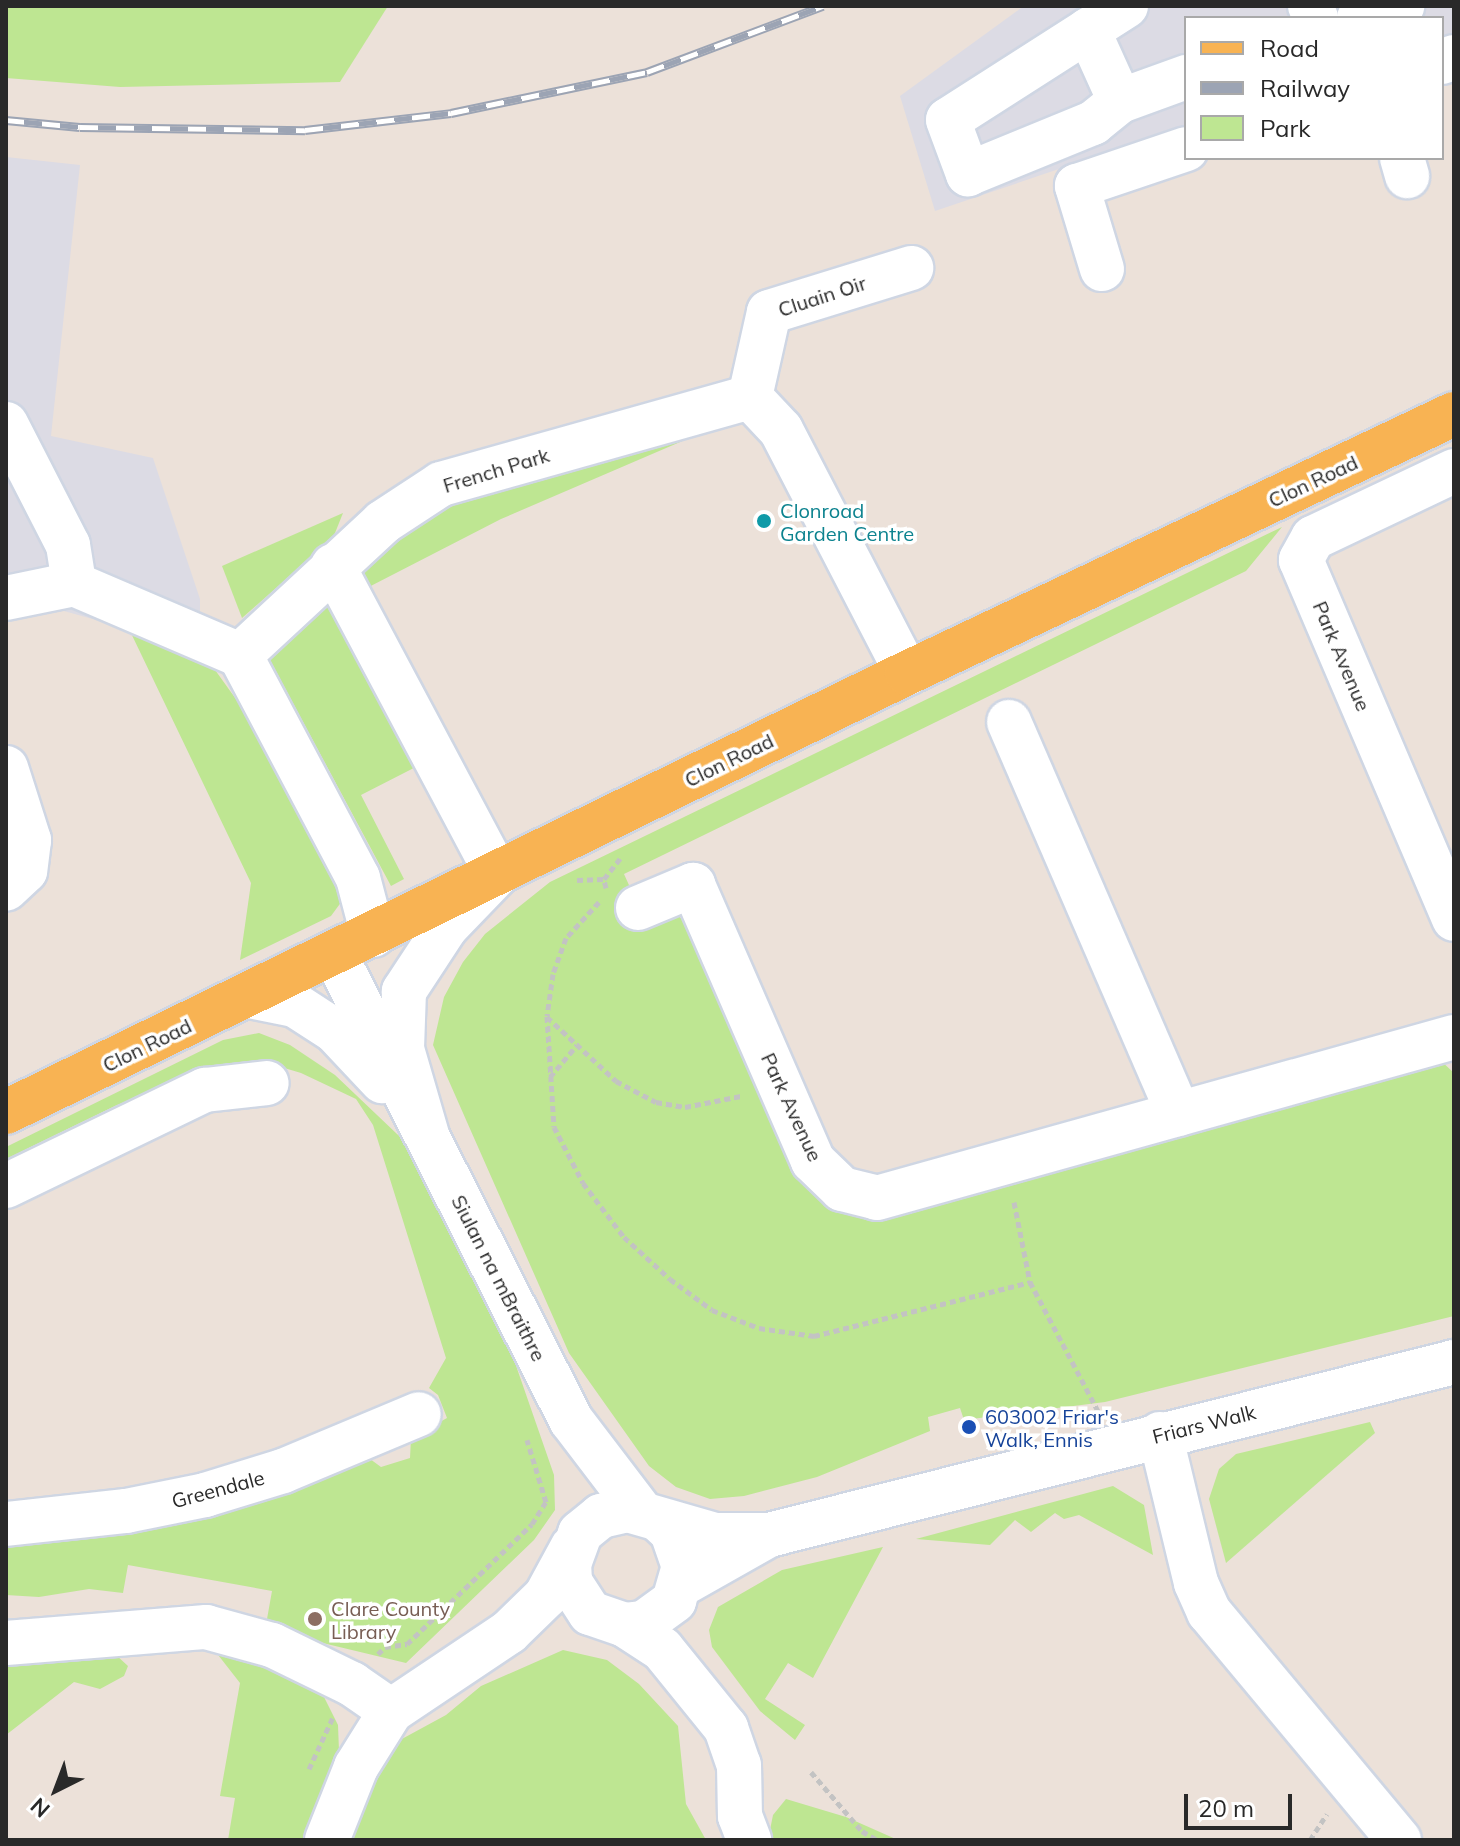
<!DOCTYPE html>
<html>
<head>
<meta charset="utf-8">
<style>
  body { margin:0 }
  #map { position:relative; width:1460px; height:1846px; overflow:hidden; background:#ece1d9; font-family:Mulish,sans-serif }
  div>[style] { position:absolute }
  .industrial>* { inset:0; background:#dcdbe4 }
  .green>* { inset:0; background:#bee692 }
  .path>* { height:5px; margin-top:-2.5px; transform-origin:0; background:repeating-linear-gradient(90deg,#c3c3c3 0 6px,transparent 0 10px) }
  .roads { filter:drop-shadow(2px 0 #cfd6e3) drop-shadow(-2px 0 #cfd6e3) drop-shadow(0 2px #cfd6e3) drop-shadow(0 -2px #cfd6e3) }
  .minor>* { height:44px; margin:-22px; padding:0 22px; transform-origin:22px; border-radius:22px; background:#fff }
  .major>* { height:44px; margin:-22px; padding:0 22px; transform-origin:22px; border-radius:22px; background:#f8b353 }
  .rail>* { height:9px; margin-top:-4.5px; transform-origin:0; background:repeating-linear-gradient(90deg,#fff 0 18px,#9ca4b4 0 36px); box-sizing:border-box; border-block:2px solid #9ca4b4 }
  .dots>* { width:22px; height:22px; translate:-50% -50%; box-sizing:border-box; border:4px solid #fff; border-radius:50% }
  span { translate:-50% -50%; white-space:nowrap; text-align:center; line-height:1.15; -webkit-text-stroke:7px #fff; paint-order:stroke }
  .street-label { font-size:20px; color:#292929 }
  .culture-label { font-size:20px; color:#0d838f }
  .left { translate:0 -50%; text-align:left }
  .transit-label { font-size:20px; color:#164399 }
  .education-label { font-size:20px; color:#785e54 }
  .frame { position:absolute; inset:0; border:8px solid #292929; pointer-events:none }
  .legend { position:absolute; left:1184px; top:16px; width:260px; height:144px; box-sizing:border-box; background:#fff; border:2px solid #a9a9a9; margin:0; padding:10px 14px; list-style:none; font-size:24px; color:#292929 }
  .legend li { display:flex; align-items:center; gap:16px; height:40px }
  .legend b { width:40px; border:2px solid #a9a9a9 }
  .north { position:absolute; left:16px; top:1750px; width:80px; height:80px; -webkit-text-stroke:6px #fff; paint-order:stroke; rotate:222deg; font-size:22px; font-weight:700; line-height:32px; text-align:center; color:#292929 }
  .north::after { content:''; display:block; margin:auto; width:28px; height:36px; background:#292929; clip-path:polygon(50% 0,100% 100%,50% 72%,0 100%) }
  .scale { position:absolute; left:1184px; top:1794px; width:108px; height:36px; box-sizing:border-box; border:4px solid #292929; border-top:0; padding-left:10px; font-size:24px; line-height:28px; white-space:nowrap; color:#292929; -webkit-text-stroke:6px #fff; paint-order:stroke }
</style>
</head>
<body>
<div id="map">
  <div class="industrial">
    <div style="clip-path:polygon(1024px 6px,1454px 6px,1454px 35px,1442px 39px,1442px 18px,1186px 18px,1186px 126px,935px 211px,900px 96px)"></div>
    <div style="clip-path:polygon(6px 157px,80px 165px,51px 436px,153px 458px,200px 599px,200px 649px,46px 606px,6px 610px)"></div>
  </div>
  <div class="green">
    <div style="clip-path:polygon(6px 6px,388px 6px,340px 82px,120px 87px,6px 78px)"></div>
    <div style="clip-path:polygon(715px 427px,501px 519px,361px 591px,449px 750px,361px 795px,404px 879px,391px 886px,265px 651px,370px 549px,462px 494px)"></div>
    <div style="clip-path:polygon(343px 513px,333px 538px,242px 618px,222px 566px)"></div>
    <div style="clip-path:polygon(1282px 527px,1246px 571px,624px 874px,646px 923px,675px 913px,690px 926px,829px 1203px,1439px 1059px,1454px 1073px,1454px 1316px,1105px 1402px,964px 1420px,960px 1408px,928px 1417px,930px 1431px,817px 1477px,744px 1496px,710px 1499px,676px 1487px,649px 1466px,569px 1353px,433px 1045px,444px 997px,463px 962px,485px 934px,550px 882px)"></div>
    <div style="clip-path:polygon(129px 629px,200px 649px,328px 827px,342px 901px,331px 916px,240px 960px,251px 883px)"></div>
    <div style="clip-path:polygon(259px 1033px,290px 1045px,335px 1075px,418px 1154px,513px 1357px,554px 1475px,555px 1510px,534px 1540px,406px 1663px,306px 1639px,267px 1619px,272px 1591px,128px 1565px,123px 1593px,89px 1589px,39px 1597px,6px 1595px,6px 1539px,366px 1456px,381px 1467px,410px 1458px,411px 1438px,447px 1418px,438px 1395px,429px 1388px,446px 1358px,373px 1125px,356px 1099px,301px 1073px,271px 1064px,232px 1063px,117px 1105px,6px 1159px,6px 1147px,223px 1040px)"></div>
    <div style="clip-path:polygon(1370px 1422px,1375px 1433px,1226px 1563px,1209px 1499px,1219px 1469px,1236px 1454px)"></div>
    <div style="clip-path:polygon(1113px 1486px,1144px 1505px,1153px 1555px,1079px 1515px,1064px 1519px,1055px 1513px,1031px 1532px,1015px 1520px,990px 1545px,916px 1539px)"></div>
    <div style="clip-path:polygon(883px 1547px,813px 1678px,788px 1663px,765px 1699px,805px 1725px,795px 1740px,760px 1711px,712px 1647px,709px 1630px,718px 1607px,782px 1570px)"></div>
    <div style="clip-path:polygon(563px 1650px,607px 1660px,639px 1684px,678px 1726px,686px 1804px,706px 1840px,347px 1840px,367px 1788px,400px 1740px,446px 1715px,481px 1686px)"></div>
    <div style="clip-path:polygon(215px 1651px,296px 1676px,323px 1695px,338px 1725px,339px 1751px,303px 1840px,228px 1840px,235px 1798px,220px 1796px,240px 1683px)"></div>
    <div style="clip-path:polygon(116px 1655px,128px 1666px,124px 1676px,100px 1689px,74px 1682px,6px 1735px,6px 1656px)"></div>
    <div style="clip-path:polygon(786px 1799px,846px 1817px,898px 1840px,768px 1840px,773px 1815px)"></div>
  </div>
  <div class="path">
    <div style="left:577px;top:880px;width:27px;rotate:-2deg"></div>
    <div style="left:606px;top:888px;width:9px;rotate:-103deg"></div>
    <div style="left:604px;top:879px;width:28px;rotate:-52deg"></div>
    <div style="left:599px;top:902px;width:49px;rotate:132.5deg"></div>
    <div style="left:566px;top:938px;width:38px;rotate:110deg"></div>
    <div style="left:553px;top:974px;width:42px;rotate:98.1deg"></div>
    <div style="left:547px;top:1016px;width:111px;rotate:86.4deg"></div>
    <div style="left:554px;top:1127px;width:63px;rotate:62.6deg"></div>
    <div style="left:583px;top:1183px;width:68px;rotate:52.8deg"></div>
    <div style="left:624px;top:1237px;width:62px;rotate:42.4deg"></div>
    <div style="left:670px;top:1279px;width:52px;rotate:36.4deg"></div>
    <div style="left:712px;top:1310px;width:50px;rotate:21deg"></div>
    <div style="left:759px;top:1328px;width:56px;rotate:8.3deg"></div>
    <div style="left:814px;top:1336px;width:223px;rotate:-14deg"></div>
    <div style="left:547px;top:1017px;width:94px;rotate:42.8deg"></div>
    <div style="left:616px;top:1081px;width:45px;rotate:27.7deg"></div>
    <div style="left:656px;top:1102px;width:29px;rotate:10deg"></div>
    <div style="left:685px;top:1107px;width:57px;rotate:-11.1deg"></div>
    <div style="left:550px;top:1077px;width:42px;rotate:-49.8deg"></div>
    <div style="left:1014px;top:1202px;width:82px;rotate:78.7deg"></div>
    <div style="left:1030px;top:1282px;width:148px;rotate:62.2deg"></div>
    <div style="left:378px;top:1654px;width:10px;rotate:-45deg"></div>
    <div style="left:385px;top:1647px;width:22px;rotate:-8deg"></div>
    <div style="left:407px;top:1644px;width:173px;rotate:-43.8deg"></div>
    <div style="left:532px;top:1524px;width:26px;rotate:-58deg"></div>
    <div style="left:546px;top:1502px;width:65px;rotate:-107deg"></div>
    <div style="left:309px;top:1769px;width:57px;rotate:-65.2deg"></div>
    <div style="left:811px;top:1772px;width:78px;rotate:49.2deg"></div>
    <div style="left:862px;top:1831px;width:17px;rotate:31deg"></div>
    <div style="left:1310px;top:1840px;width:31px;rotate:-57deg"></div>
  </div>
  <div class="roads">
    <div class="minor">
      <div style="left:1126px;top:6px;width:211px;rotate:147.4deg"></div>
      <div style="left:948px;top:120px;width:58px;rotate:69.7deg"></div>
      <div style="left:968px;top:174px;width:135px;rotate:-22.2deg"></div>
      <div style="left:1093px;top:123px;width:35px;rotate:-39deg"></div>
      <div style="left:1120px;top:101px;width:70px;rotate:-20deg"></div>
      <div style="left:1310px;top:6px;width:13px;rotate:63deg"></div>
      <div style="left:1359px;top:18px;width:45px;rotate:-15.6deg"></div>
      <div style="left:1088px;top:30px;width:78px;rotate:65.7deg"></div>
      <div style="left:1442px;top:62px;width:13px;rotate:-23deg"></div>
      <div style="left:1402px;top:158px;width:19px;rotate:74deg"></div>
      <div style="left:1102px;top:269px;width:87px;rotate:-106.8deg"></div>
      <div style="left:1077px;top:186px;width:115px;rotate:-18.7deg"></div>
      <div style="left:750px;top:397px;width:45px;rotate:46.8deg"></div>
      <div style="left:781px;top:430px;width:274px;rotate:62.6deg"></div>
      <div style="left:750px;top:397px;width:87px;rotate:-77.4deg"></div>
      <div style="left:769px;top:312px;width:149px;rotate:-17.2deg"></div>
      <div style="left:6px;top:424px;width:136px;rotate:62.9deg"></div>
      <div style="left:68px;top:545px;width:39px;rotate:81deg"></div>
      <div style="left:1454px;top:471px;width:156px;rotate:154.6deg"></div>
      <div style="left:1313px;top:538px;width:25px;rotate:119deg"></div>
      <div style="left:1301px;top:560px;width:390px;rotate:66.9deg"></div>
      <div style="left:333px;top:566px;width:349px;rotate:62deg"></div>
      <div style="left:497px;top:874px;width:74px;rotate:133.9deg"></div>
      <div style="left:446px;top:927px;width:77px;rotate:123.3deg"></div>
      <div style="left:404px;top:991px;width:58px;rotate:92deg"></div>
      <div style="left:402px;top:1049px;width:90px;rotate:73.8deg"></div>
      <div style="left:6px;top:598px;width:69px;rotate:-11.6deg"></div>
      <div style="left:74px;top:584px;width:181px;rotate:23.2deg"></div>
      <div style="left:240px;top:655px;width:195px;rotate:-42.9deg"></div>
      <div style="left:383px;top:522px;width:69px;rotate:-33.2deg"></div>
      <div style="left:441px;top:484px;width:321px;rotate:-15.7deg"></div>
      <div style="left:240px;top:655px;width:252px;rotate:62.1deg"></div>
      <div style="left:358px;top:878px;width:59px;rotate:75.3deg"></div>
      <div style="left:1009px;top:722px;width:427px;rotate:66.6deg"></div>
      <div style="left:6px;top:768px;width:76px;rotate:72.3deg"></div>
      <div style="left:29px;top:840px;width:31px;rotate:97deg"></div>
      <div style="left:25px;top:871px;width:26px;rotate:137deg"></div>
      <div style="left:638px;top:908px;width:60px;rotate:-22.7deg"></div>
      <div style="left:693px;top:885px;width:301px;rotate:66.5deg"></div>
      <div style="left:813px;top:1161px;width:40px;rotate:44deg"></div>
      <div style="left:842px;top:1189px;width:36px;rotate:14deg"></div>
      <div style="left:877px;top:1198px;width:599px;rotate:-15.59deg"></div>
      <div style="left:334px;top:953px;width:524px;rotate:63.09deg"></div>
      <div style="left:571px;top:1420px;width:116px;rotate:52.7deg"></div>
      <div style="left:249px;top:996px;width:47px;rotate:11.1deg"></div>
      <div style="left:295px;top:1005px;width:48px;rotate:33deg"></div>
      <div style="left:335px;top:1031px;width:69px;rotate:46.8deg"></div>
      <div style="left:6px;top:1186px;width:221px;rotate:-25.8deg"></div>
      <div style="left:205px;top:1090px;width:62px;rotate:-6.4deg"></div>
      <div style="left:1160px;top:1434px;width:153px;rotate:76.4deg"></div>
      <div style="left:1196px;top:1583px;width:32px;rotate:66deg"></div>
      <div style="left:1209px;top:1612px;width:297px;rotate:50.2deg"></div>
      <div style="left:659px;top:1520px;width:18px;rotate:43deg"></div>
      <div style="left:672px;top:1532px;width:36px;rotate:71deg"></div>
      <div style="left:684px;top:1566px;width:36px;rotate:106deg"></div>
      <div style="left:674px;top:1601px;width:37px;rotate:144deg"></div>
      <div style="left:644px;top:1623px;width:19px;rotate:174deg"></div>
      <div style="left:625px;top:1625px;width:37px;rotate:-161deg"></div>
      <div style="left:590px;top:1613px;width:37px;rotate:-123deg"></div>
      <div style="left:570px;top:1582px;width:18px;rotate:-93deg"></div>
      <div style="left:569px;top:1564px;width:33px;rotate:-70deg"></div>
      <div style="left:580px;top:1533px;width:27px;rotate:-39deg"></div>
      <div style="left:601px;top:1516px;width:28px;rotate:-13deg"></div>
      <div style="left:628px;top:1510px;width:91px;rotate:16deg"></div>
      <div style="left:715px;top:1535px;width:50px"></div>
      <div style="left:6px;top:1524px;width:121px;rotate:-6.2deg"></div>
      <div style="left:126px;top:1511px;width:81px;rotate:-11.4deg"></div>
      <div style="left:205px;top:1495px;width:82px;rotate:-17.1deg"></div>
      <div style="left:283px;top:1471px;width:147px;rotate:-22.7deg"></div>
      <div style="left:682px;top:1584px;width:100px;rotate:-29.4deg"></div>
      <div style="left:769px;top:1535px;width:707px;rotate:-14.17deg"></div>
      <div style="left:625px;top:1625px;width:44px;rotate:33deg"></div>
      <div style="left:662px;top:1649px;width:102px;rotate:51deg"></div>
      <div style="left:726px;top:1728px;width:39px;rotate:71deg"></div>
      <div style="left:739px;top:1765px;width:51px;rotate:88.9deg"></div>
      <div style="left:740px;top:1816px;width:26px;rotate:69deg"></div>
      <div style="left:6px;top:1643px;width:201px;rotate:-4.6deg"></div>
      <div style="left:206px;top:1627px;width:68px;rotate:15.3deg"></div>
      <div style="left:272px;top:1645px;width:89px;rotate:26deg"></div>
      <div style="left:352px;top:1684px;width:47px;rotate:34.7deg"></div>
      <div style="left:327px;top:1840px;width:79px;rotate:-68.3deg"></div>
      <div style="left:356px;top:1767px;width:66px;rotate:-58deg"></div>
      <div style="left:391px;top:1711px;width:142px;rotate:-33.8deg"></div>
      <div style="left:509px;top:1632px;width:52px;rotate:-44.2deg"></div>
      <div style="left:546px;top:1596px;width:55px;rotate:-61.6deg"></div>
    </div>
    <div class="major">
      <div style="left:6px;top:1112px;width:1002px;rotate:-25.98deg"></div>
      <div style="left:907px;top:673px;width:605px;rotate:-25.34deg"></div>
    </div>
  </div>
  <div class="rail">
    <div style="left:6px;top:120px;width:74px;rotate:5.4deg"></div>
    <div style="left:80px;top:127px;width:225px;rotate:0.8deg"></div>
    <div style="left:305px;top:130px;width:147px;rotate:-6.6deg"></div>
    <div style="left:451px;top:113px;width:200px;rotate:-11.8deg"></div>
    <div style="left:647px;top:72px;width:188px;rotate:-20.6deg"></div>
  </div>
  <div class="dots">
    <div style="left:764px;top:521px;background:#0f9aa8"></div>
    <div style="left:969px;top:1427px;background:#1a4fb4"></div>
    <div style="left:315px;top:1619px;background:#8d6e63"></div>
  </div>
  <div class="street-label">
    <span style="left:822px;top:296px;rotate:-18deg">Cluain Oir</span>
    <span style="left:496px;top:470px;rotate:-17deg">French Park</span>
    <span style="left:1313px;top:481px;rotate:-25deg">Clon Road</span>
    <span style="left:1342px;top:656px;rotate:67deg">Park Avenue</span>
    <span style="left:729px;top:760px;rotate:-26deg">Clon Road</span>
    <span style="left:147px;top:1045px;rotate:-26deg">Clon Road</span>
    <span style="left:792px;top:1107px;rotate:65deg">Park Avenue</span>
    <span style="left:499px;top:1278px;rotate:63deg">Siulan na mBraithre</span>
    <span style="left:1204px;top:1424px;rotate:-14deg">Friars Walk</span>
    <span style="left:218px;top:1489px;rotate:-15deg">Greendale</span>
  </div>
  <div class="culture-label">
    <span class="left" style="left:780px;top:522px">Clonroad<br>Garden Centre</span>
  </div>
  <div class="transit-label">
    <span class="left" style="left:985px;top:1428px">603002 Friar's<br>Walk, Ennis</span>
  </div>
  <div class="education-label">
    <span class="left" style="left:331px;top:1620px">Clare County<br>Library</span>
  </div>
  <div class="frame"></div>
  <ul class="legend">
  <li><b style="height:10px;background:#f8b353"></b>Road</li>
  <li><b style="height:10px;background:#9ca4b4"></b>Railway</li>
  <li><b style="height:22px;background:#bee692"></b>Park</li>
  </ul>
  <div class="north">N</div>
  <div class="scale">20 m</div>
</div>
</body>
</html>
